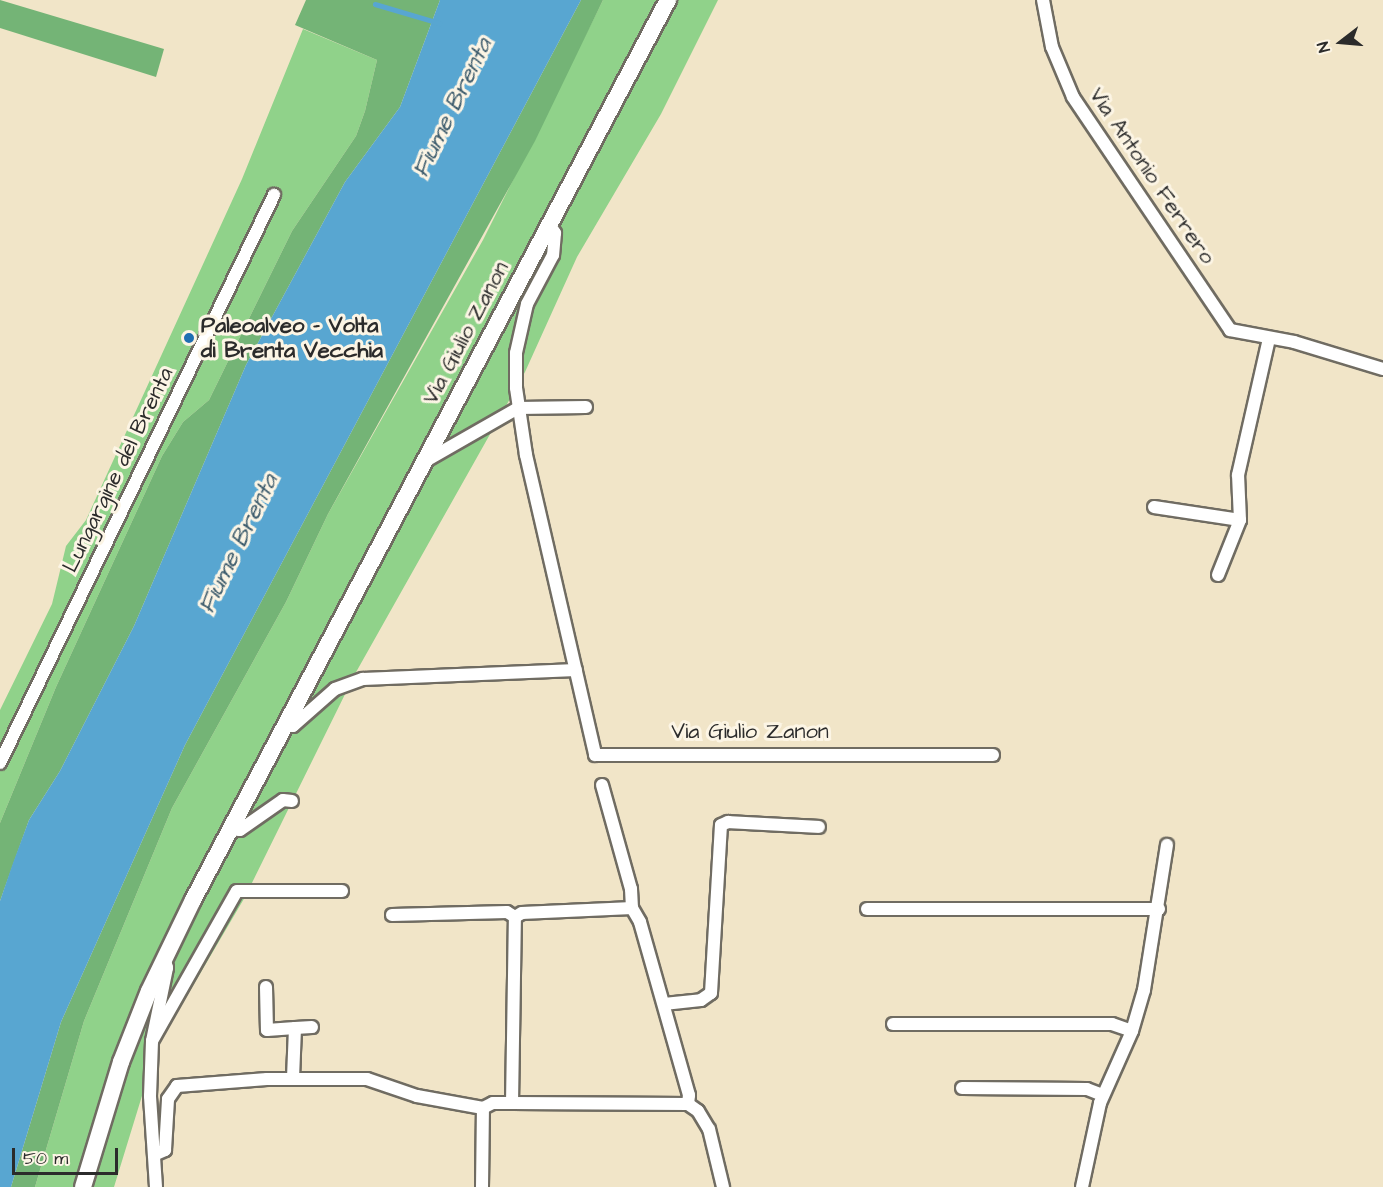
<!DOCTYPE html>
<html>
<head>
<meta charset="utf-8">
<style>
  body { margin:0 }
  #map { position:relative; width:1383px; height:1187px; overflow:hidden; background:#f1e5c8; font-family:"Architects Daughter",sans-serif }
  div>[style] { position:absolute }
  .green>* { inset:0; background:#90d28a }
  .forest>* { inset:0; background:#74b476 }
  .water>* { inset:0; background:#58a6d1 }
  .stream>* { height:4.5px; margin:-2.25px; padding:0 2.25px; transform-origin:2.25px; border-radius:2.25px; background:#58a6d1 }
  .roads { filter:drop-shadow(2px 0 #706c62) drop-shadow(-2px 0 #706c62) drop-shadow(0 2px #706c62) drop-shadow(0 -2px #706c62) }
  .street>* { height:12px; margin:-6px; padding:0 6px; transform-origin:6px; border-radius:6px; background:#fff }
  .secondary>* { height:16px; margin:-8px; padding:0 8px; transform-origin:8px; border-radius:8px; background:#fff }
  .dots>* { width:16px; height:16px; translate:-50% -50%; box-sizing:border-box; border:3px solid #fcf5e5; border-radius:50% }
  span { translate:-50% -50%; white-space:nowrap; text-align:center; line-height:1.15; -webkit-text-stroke:6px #fcf5e5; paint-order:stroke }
  .street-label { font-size:22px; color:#2b2b2b }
  .poi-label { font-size:22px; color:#2b2b2b; font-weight:700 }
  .left { translate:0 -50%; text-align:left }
  .water-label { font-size:24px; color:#3d5c6d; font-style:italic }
  .north { position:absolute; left:1311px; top:12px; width:60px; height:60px; -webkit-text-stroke:4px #fcf5e5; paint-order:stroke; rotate:254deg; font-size:16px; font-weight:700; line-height:24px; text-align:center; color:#2b2b2b }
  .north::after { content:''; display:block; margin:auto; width:21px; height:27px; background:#2b2b2b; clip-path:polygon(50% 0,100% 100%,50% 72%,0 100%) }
  .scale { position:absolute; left:12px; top:1148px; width:106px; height:27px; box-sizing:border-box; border:3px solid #2b2b2b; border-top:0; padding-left:8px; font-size:18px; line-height:21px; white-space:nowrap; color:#2b2b2b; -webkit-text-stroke:4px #fcf5e5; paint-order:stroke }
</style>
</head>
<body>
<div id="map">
  <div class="green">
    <div style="clip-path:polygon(603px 0,718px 0,661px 114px,577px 257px,525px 372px,355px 674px,245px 897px,157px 1047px,114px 1187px,35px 1187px,84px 1021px,172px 808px,286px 602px,328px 514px,483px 240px)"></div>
    <div style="clip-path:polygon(303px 29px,377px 60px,365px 111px,356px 136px,292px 231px,209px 400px,183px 422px,162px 456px,56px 687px,0 823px,0 710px,52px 604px,66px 546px,86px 520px,242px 179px)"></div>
  </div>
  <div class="forest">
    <div style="clip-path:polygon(0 0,164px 49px,156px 77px,0 28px)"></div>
    <div style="clip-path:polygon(306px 0,440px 0,400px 107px,345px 182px,246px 365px,134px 626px,60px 771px,29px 820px,0 901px,0 823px,56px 687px,162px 456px,183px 422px,209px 400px,292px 231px,356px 136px,365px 111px,377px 60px,295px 25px)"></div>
    <div style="clip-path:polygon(581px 0,603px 0,535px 141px,328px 514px,286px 602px,172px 808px,84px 1021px,35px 1187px,11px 1187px,61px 1022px,185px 745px)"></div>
  </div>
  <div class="water">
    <div style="clip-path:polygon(440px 0,581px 0,185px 745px,61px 1022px,11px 1187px,0 1187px,0 901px,13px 863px,29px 820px,60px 771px,134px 626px,246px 365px,345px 182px,400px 107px)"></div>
  </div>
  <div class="stream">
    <div style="left:375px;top:4px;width:67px;rotate:16.5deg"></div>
  </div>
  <div class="roads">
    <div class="street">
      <div style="left:1043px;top:0;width:48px;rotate:79.2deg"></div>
      <div style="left:1052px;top:47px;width:54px;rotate:67.2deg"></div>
      <div style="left:1073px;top:97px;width:281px;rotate:56deg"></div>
      <div style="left:1230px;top:330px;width:65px;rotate:10.6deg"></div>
      <div style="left:1294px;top:342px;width:93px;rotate:16.9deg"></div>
      <div style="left:549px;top:224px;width:11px;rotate:56deg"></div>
      <div style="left:555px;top:233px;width:22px;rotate:95deg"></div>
      <div style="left:553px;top:255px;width:55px;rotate:118deg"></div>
      <div style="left:527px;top:304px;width:50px;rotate:102.7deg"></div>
      <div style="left:516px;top:353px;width:35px;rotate:90deg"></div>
      <div style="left:516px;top:388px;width:68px;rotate:81.5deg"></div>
      <div style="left:526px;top:455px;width:308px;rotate:77deg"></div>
      <div style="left:595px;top:755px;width:398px"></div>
      <div style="left:422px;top:463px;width:111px;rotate:-29.8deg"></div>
      <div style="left:518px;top:408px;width:68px;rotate:-0.8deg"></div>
      <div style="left:1154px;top:507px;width:87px;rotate:8.6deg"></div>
      <div style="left:1218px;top:575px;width:59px;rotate:-68.2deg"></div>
      <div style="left:1240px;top:520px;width:45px;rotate:-92.5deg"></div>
      <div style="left:1238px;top:475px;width:139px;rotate:-77.2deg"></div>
      <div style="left:284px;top:725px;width:9px;rotate:6deg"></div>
      <div style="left:293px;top:726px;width:56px;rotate:-41.4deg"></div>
      <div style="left:335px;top:689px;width:30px;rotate:-20deg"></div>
      <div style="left:363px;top:679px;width:213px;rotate:-2.4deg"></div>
      <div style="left:0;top:763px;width:631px;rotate:-64.25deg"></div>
      <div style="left:602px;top:785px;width:108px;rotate:74.4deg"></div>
      <div style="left:631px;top:889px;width:19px;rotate:87deg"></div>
      <div style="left:229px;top:829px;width:11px;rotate:5deg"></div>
      <div style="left:240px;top:830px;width:52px;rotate:-34.9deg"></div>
      <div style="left:283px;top:800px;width:9px;rotate:6deg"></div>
      <div style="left:632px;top:908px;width:16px;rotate:60deg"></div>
      <div style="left:640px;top:922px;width:180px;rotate:74.2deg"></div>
      <div style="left:689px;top:1095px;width:9px;rotate:96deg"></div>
      <div style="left:867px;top:909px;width:292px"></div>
      <div style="left:392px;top:915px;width:115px;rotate:-1.5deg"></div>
      <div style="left:507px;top:912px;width:9px;rotate:32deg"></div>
      <div style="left:266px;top:987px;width:43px;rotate:88.7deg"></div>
      <div style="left:267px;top:1030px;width:28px;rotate:-4deg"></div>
      <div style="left:664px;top:1004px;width:37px;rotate:-6deg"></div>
      <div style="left:701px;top:1000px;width:12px;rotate:-35deg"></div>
      <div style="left:711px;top:993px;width:168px;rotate:-86.6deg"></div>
      <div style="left:721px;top:825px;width:8px;rotate:-23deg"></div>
      <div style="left:728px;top:822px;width:91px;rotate:3.1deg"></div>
      <div style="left:893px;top:1024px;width:219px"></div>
      <div style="left:1112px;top:1024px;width:21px;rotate:19deg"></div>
      <div style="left:152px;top:1041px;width:172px;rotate:-60.5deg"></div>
      <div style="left:237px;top:891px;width:105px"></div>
      <div style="left:293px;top:1078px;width:50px;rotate:-87.7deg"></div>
      <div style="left:295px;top:1028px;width:17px;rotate:-3deg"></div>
      <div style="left:962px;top:1088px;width:125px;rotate:0.5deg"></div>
      <div style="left:1087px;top:1089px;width:17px;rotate:21deg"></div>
      <div style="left:512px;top:1103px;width:186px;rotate:-89.1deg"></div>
      <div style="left:515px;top:917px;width:8px;rotate:-30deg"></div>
      <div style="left:522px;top:913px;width:110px;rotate:-2.6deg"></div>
      <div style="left:483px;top:1108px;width:11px;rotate:-27deg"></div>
      <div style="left:493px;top:1103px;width:19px"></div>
      <div style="left:512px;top:1103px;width:176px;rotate:0.3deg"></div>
      <div style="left:688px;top:1104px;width:12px;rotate:35deg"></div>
      <div style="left:698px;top:1111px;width:21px;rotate:59deg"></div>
      <div style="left:709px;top:1129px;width:60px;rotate:76.4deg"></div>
      <div style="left:156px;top:1154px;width:10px;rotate:-24deg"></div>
      <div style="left:165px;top:1150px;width:51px;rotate:-86.6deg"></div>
      <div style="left:168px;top:1099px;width:16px;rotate:-55deg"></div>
      <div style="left:177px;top:1086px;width:90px;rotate:-4.4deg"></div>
      <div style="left:267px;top:1079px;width:100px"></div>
      <div style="left:367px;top:1079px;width:53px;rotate:18.8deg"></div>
      <div style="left:417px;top:1096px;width:67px;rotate:10.3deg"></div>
      <div style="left:156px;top:1187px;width:91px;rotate:-93.8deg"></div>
      <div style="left:150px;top:1096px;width:55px;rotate:-87.9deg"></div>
      <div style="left:152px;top:1041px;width:75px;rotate:-78.4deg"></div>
      <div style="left:167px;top:968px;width:8px;rotate:-104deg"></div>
      <div style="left:482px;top:1187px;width:79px;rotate:-89.3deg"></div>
      <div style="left:1082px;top:1187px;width:86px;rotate:-77.9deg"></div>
      <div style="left:1100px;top:1103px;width:79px;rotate:-66deg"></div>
      <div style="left:1132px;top:1031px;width:43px;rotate:-73.7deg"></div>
      <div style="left:1144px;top:990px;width:147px;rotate:-81deg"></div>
    </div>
    <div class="secondary">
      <div style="left:83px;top:1187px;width:131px;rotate:-73.1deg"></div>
      <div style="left:121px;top:1062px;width:76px;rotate:-68.5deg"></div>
      <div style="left:149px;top:991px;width:101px;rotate:-64.2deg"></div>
      <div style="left:193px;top:900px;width:1018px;rotate:-62.18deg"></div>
    </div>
  </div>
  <div class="dots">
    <div style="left:189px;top:338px;background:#1f6fb2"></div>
  </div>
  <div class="street-label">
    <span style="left:1152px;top:176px;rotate:56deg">Via Antonio Ferrero</span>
    <span style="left:466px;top:333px;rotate:-62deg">Via Giulio Zanon</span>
    <span style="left:118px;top:470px;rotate:-64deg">Lungargine del Brenta</span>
    <span style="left:750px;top:732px">Via Giulio Zanon</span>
  </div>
  <div class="poi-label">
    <span class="left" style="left:201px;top:338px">Paleoalveo - Volta<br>di Brenta Vecchia</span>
  </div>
  <div class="water-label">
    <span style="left:453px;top:108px;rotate:-64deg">Fiume Brenta</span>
    <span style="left:239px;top:544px;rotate:-64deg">Fiume Brenta</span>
  </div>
  <div class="north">N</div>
  <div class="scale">50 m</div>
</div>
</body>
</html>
